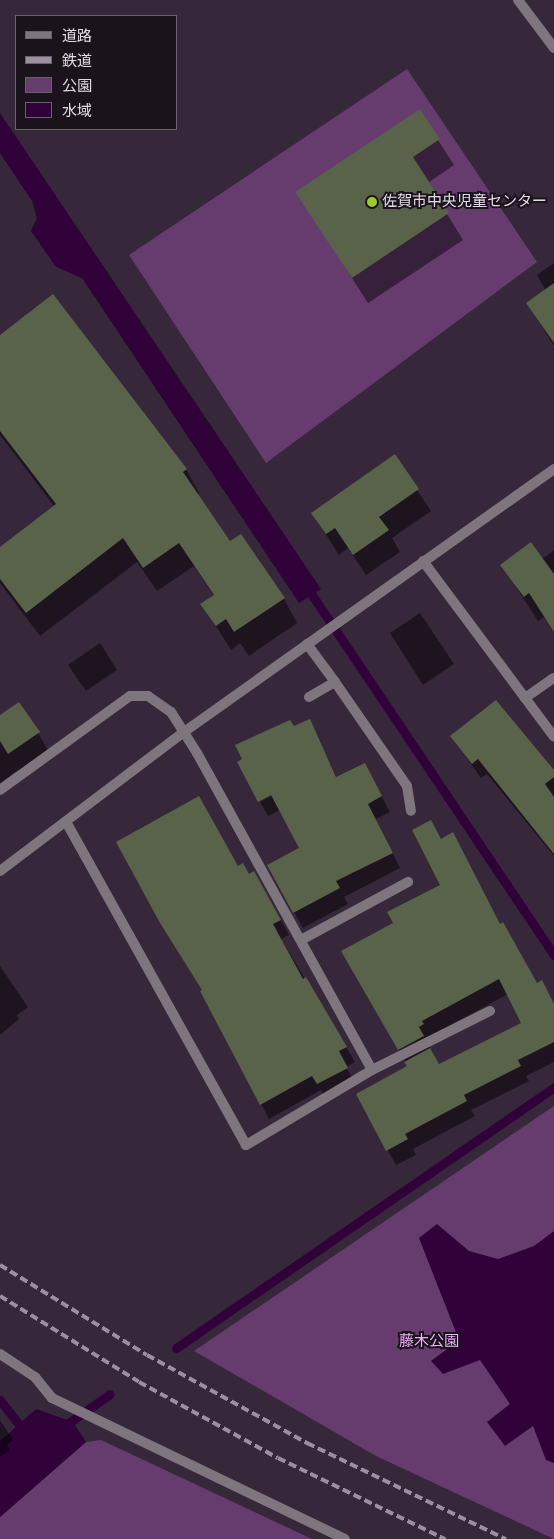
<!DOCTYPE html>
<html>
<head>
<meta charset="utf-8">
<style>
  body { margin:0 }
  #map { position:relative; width:554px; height:1539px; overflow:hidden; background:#37273a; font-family:Signika,"Noto Sans JP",sans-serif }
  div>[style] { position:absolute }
  .green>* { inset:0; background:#663c6f }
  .water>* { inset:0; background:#300239 }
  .shadow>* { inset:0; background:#0007 }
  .stream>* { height:9px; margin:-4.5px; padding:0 4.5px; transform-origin:4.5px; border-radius:4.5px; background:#300239 }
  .building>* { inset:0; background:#59634a }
  .minor>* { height:10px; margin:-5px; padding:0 5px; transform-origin:5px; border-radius:5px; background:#7e757f }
  .tertiary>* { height:10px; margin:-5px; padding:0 5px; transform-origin:5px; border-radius:5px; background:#7e757f }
  .rail>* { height:4px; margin-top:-2px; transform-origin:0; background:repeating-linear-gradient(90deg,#9c8f9f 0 8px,transparent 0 12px) }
  .dots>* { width:14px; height:14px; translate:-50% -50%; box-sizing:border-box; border:2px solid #1a131c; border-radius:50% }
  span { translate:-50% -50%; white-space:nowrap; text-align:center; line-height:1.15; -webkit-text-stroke:4px #1a131c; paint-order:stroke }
  .poi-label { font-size:15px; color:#e4d9e6 }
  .left { translate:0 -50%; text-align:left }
  .park-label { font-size:15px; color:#f0affe }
  .legend { position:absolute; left:15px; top:15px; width:162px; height:115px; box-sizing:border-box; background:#1a131c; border:1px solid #6b626d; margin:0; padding:6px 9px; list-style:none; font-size:15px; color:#e4d9e6 }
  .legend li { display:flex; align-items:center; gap:10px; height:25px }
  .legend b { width:25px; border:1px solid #6b626d }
</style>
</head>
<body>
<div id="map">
  <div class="green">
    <div style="clip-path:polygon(407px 69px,537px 262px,266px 463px,129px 255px)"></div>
    <div style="clip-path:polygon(554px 1106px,554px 1539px,376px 1456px,194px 1351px)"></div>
    <div style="clip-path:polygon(101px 1440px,312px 1539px,0 1539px,0 1517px,86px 1442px)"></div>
  </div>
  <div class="water">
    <div style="clip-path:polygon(0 113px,321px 589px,299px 603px,82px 278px,56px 267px,31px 231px,37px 218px,32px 201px,0 153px)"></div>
    <div style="clip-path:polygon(437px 1224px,469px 1251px,498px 1259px,534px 1246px,554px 1231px,554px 1463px,546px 1460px,533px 1426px,505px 1446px,487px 1422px,510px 1404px,480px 1360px,443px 1374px,431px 1361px,459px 1340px,419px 1238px)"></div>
    <div style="clip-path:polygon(36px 1409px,73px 1422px,86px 1442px,0 1517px,0 1441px)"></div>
  </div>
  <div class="shadow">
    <div style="clip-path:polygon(419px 111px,454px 165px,428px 183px,463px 240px,368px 303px,297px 192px)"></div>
    <div style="clip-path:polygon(554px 263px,554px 346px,528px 304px,546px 291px,537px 275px)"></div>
    <div style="clip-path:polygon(0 337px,186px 469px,199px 493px,197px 495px,229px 543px,284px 599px,297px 623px,249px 656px,240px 643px,231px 650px,202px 604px,214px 596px,194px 566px,157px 591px,137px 562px,40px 636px,0 583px,0 549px,55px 507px,0 435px)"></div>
    <div style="clip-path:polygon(394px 456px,431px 511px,392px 538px,400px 552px,366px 575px,348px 548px,339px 555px,313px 514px)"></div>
    <div style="clip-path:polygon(554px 550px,554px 632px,544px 617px,538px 621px,502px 565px,542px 559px)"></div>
    <div style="clip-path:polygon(420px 613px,454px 664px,423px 685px,390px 633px)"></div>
    <div style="clip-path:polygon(100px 643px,117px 670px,86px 691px,68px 665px)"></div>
    <div style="clip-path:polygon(0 716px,38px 733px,52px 757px,23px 777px,18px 770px,0 783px)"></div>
    <div style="clip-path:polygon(310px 721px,337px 778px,373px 780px,390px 812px,376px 819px,400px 868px,344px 897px,348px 904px,303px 928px,268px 865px,300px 848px,280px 810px,268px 816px,260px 802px,277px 793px,294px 728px)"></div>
    <div style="clip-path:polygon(451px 736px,554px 772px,554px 856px,487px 774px,481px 778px)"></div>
    <div style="clip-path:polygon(evenodd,441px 840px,500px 925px,536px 984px,554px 1005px,554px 1062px,526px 1076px,529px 1081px,471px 1110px,475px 1116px,413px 1149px,416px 1155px,396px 1165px,357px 1095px,408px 1067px,343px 951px,394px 923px,442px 885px,441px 840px,508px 994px,523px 1023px,439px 1066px,427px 1043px,430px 1036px,508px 994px)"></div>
    <div style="clip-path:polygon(237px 867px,263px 888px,289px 935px,281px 939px,355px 1062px,346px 1067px,355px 1083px,326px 1099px,321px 1090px,269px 1119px,203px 990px)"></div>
    <div style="clip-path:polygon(0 966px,28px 1007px,17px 1015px,19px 1019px,0 1035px)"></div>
    <div style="clip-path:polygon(0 1420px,13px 1440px,7px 1445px,10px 1450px,0 1457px)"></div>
  </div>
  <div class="stream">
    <div style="left:306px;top:586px;width:445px;rotate:56.1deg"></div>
    <div style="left:176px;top:1348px;width:459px;rotate:-34.6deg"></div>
    <div style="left:0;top:1400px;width:31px;rotate:52deg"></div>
    <div style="left:63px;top:1427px;width:57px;rotate:-35.1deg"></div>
  </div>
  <div class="building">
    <div style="clip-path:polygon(420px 109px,440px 139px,413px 157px,449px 213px,352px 278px,295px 192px)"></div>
    <div style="clip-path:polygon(554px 283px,554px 343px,526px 303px)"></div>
    <div style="clip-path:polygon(53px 294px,187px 469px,183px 472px,230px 541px,241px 534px,285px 598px,234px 632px,226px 619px,216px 626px,200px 604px,214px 595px,179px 543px,143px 568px,123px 538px,26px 613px,0 579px,0 547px,56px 504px,0 431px,0 335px)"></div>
    <div style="clip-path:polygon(395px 454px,419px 489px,379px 517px,389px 530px,353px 555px,335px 528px,326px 534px,311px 513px)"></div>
    <div style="clip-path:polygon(531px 542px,554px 574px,554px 632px,529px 593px,524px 597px,500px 565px)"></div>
    <div style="clip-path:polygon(496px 700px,554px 770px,554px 777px,545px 784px,554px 797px,554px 854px,478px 759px,472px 764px,450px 736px)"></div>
    <div style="clip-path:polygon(19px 702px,40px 732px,8px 754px,0 741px,0 715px)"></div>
    <div style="clip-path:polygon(310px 719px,336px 777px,365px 763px,382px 796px,368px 804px,393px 853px,336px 881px,340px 888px,293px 913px,267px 865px,299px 848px,271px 795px,258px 802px,237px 762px,242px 759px,235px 745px,290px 720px,294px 726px)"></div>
    <div style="clip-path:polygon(199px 796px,238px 866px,243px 863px,249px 874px,254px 871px,281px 920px,273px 924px,303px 979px,306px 977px,347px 1047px,339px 1051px,348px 1068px,317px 1084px,312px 1076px,260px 1105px,200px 991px,202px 990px,160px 923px,116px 842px)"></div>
    <div style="clip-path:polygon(431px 820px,441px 839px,453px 832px,500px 924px,503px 922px,537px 983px,542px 980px,554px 1004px,554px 1042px,518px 1060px,521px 1066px,464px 1095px,467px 1101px,405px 1134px,408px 1139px,386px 1151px,356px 1094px,407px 1066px,404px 1062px,430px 1048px,439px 1064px,521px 1023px,499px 979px,422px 1021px,424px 1024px,419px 1027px,424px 1036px,398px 1050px,341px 951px,393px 923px,387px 912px,440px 885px,412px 830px)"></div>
  </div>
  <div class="minor">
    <div style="left:423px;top:561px;width:219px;rotate:53.3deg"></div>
    <div style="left:307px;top:644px;width:47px;rotate:53.6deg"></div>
    <div style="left:309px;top:697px;width:30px;rotate:-30deg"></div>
    <div style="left:335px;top:682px;width:126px;rotate:55.3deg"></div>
    <div style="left:407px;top:786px;width:25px;rotate:81deg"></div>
    <div style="left:525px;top:698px;width:35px;rotate:-35deg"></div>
    <div style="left:0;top:790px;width:160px;rotate:-35.9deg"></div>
    <div style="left:130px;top:696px;width:18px"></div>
    <div style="left:148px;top:696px;width:28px;rotate:35deg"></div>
    <div style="left:171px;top:712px;width:49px;rotate:57.6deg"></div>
    <div style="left:197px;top:753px;width:362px;rotate:61.1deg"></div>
    <div style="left:372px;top:1070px;width:147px;rotate:149.2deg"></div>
    <div style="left:246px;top:1145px;width:370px;rotate:-119.1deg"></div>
    <div style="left:301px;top:940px;width:122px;rotate:-28.5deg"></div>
    <div style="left:372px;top:1070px;width:132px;rotate:-26.6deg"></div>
    <div style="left:0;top:1354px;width:42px;rotate:33.3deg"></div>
    <div style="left:35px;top:1377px;width:27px;rotate:51deg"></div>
    <div style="left:52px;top:1398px;width:325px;rotate:25.7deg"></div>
  </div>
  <div class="tertiary">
    <div style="left:518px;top:0;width:60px;rotate:53.1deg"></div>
    <div style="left:0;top:871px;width:231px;rotate:-37.1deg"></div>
    <div style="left:184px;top:732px;width:454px;rotate:-35.4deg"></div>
  </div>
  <div class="rail">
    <div style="left:0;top:1265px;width:172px;rotate:31.5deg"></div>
    <div style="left:147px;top:1355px;width:183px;rotate:28.8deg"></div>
    <div style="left:307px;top:1443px;width:221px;rotate:25.8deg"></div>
    <div style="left:0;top:1296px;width:163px;rotate:31.7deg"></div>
    <div style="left:139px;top:1382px;width:158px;rotate:28.7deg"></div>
    <div style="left:278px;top:1458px;width:186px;rotate:25.9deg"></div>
  </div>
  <div class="dots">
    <div style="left:372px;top:202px;background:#9fca2d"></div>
  </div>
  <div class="poi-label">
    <span class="left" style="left:382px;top:202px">佐賀市中央児童センター</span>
  </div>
  <div class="park-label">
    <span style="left:429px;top:1342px">藤木公園</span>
  </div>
  <ul class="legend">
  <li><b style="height:6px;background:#7e757f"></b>道路</li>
  <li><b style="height:6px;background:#9c8f9f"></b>鉄道</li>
  <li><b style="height:14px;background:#663c6f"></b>公園</li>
  <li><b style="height:14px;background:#300239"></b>水域</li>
  </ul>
</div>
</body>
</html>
